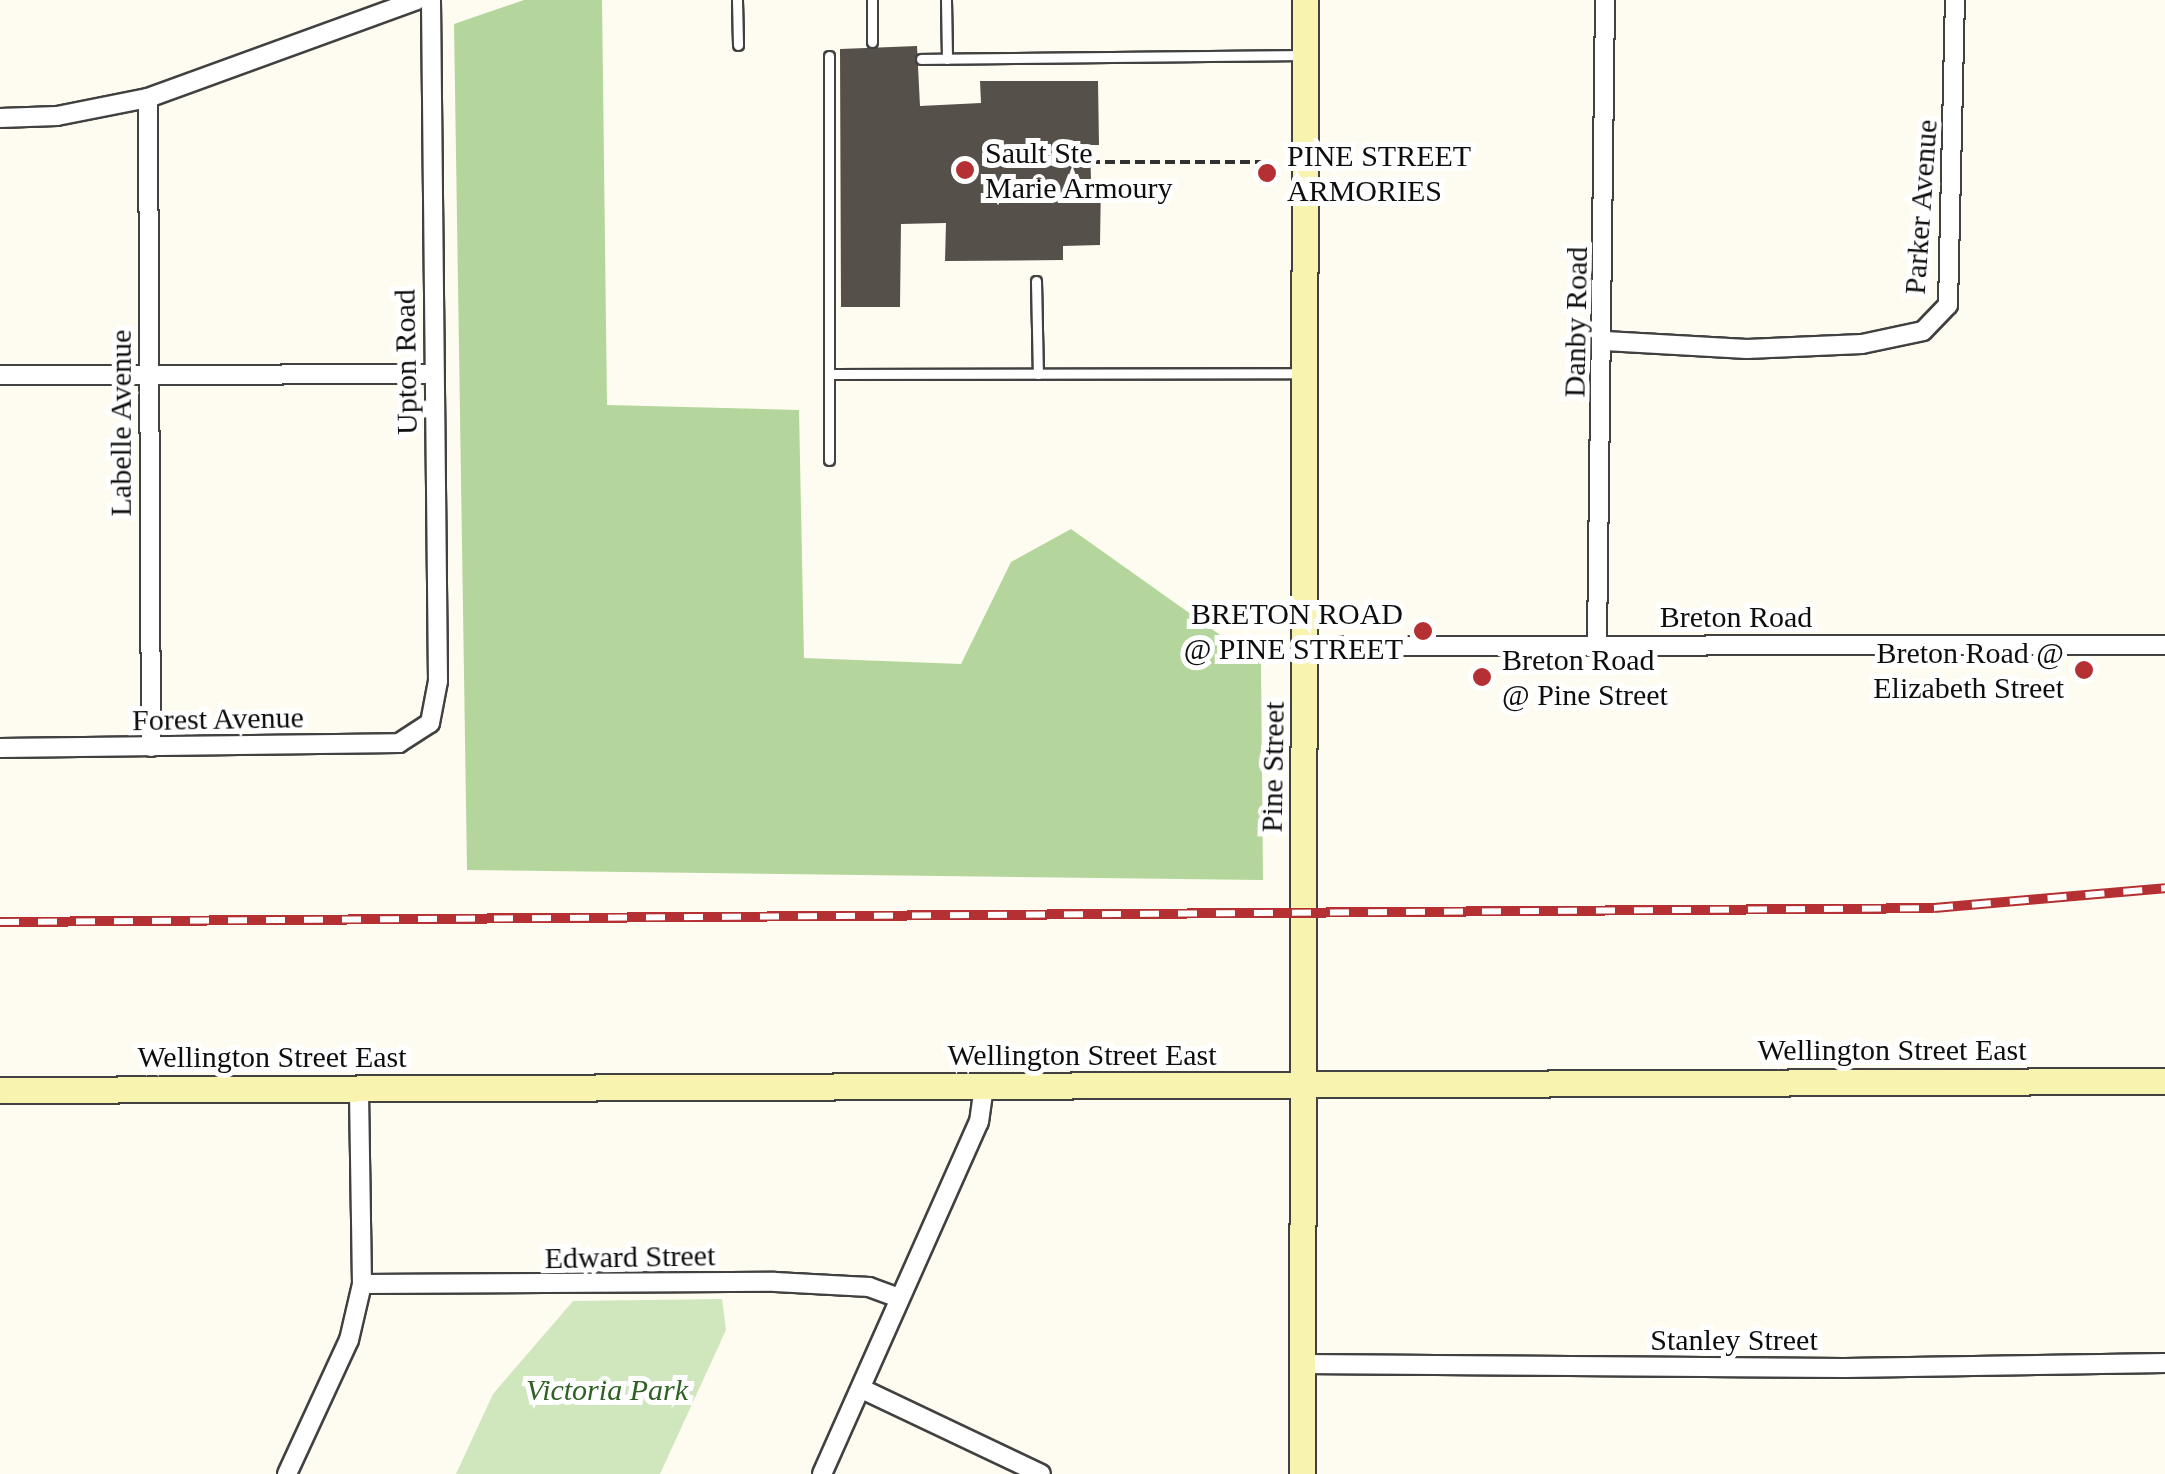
<!DOCTYPE html>
<html>
<head>
<meta charset="utf-8">
<style>
  body { margin:0 }
  #map { position:relative; width:2165px; height:1474px; overflow:hidden; background:#fefcf0; font-family:"Times New Roman",serif }
  div>[style] { position:absolute }
  .green>* { inset:0; background:#d0e6bc }
  .forest>* { inset:0; background:#b4d69c }
  .building>* { inset:0; background:#56504b }
  .path>* { height:4px; margin-top:-2px; transform-origin:0; background:repeating-linear-gradient(90deg,#303030 0 10px,transparent 0 15px) }
  .roads { filter:drop-shadow(2px 0 #414141) drop-shadow(-2px 0 #414141) drop-shadow(0 2px #414141) drop-shadow(0 -2px #414141) }
  .lane>* { height:9px; margin:-4.5px; padding:0 4.5px; transform-origin:4.5px; border-radius:4.5px; background:#fff }
  .street>* { height:18px; margin:-9px; padding:0 9px; transform-origin:9px; border-radius:9px; background:#fff }
  .secondary>* { height:25px; margin:-12.5px; padding:0 12.5px; transform-origin:12.5px; border-radius:12.5px; background:#f9f3b0 }
  .rail>* { height:10px; margin-top:-5px; transform-origin:0; background:repeating-linear-gradient(90deg,#fff 0 19px,#b43032 0 38px); box-sizing:border-box; border-block:2px solid #b43032 }
  .dots>* { width:28px; height:28px; translate:-50% -50%; box-sizing:border-box; border:5px solid #fff; border-radius:50% }
  span { translate:-50% -50%; white-space:nowrap; text-align:center; line-height:1.15; -webkit-text-stroke:10px #fff; paint-order:stroke }
  .poi-label { font-size:30px; color:#0e0e0e }
  .left { translate:0 -50%; text-align:left }
  .right { translate:-100% -50%; text-align:right }
  .street-label { font-size:30px; color:#0e0e0e }
  .park-label { font-size:30px; color:#2e6123; font-style:italic }
</style>
</head>
<body>
<div id="map">
  <div class="green">
    <div style="clip-path:polygon(722px 1299px,726px 1330px,660px 1474px,456px 1474px,493px 1394px,573px 1301px)"></div>
  </div>
  <div class="forest">
    <div style="clip-path:polygon(524px 0,602px 0,607px 405px,799px 410px,804px 658px,961px 664px,1011px 562px,1071px 529px,1261px 664px,1263px 880px,467px 870px,454px 24px)"></div>
  </div>
  <div class="building">
    <div style="clip-path:polygon(917px 46px,920px 106px,981px 103px,980px 81px,1098px 81px,1099px 145px,1090px 145px,1091px 180px,1101px 179px,1100px 245px,1063px 246px,1063px 260px,945px 261px,946px 223px,901px 224px,900px 307px,841px 307px,840px 49px)"></div>
  </div>
  <div class="path">
    <div style="left:1090px;top:162px;width:175px"></div>
  </div>
  <div class="roads">
    <div class="lane">
      <div style="left:737px;top:0;width:45px;rotate:88.7deg"></div>
      <div style="left:872px;top:0;width:42px;rotate:90deg"></div>
      <div style="left:946px;top:0;width:59px;rotate:89deg"></div>
      <div style="left:829px;top:56px;width:404px;rotate:90deg"></div>
      <div style="left:921px;top:59px;width:381px;rotate:-0.6deg"></div>
      <div style="left:1036px;top:281px;width:93px;rotate:88.8deg"></div>
      <div style="left:830px;top:374px;width:472px;rotate:-0.1deg"></div>
    </div>
    <div class="street">
      <div style="left:148px;top:98px;width:649px;rotate:89.74deg"></div>
      <div style="left:0;top:118px;width:57px;rotate:-2deg"></div>
      <div style="left:57px;top:116px;width:93px;rotate:-11.2deg"></div>
      <div style="left:148px;top:98px;width:286px;rotate:-20deg"></div>
      <div style="left:1605px;top:341px;width:142px;rotate:3.2deg"></div>
      <div style="left:1747px;top:349px;width:115px;rotate:-2.5deg"></div>
      <div style="left:1862px;top:344px;width:62px;rotate:-12deg"></div>
      <div style="left:1923px;top:331px;width:36px;rotate:-46deg"></div>
      <div style="left:1948px;top:305px;width:305px;rotate:-88.7deg"></div>
      <div style="left:0;top:375px;width:433px;rotate:-0.1deg"></div>
      <div style="left:1597px;top:644px;width:644px;rotate:-89.29deg"></div>
      <div style="left:1306px;top:646px;width:859px;rotate:-0.07deg"></div>
      <div style="left:0;top:748px;width:399px;rotate:-0.7deg"></div>
      <div style="left:399px;top:743px;width:37px;rotate:-33deg"></div>
      <div style="left:430px;top:723px;width:43px;rotate:-79.2deg"></div>
      <div style="left:438px;top:681px;width:681px;rotate:-90.59deg"></div>
      <div style="left:362px;top:1284px;width:413px;rotate:-0.3deg"></div>
      <div style="left:775px;top:1282px;width:94px;rotate:3deg"></div>
      <div style="left:869px;top:1287px;width:29px;rotate:20deg"></div>
      <div style="left:1302px;top:1364px;width:543px;rotate:0.42deg"></div>
      <div style="left:1845px;top:1368px;width:320px;rotate:-0.9deg"></div>
      <div style="left:862px;top:1389px;width:198px;rotate:25.4deg"></div>
      <div style="left:287px;top:1474px;width:148px;rotate:-65.2deg"></div>
      <div style="left:349px;top:1340px;width:57px;rotate:-76.9deg"></div>
      <div style="left:362px;top:1284px;width:195px;rotate:-90.9deg"></div>
      <div style="left:822px;top:1474px;width:385px;rotate:-66deg"></div>
      <div style="left:979px;top:1122px;width:34px;rotate:-82deg"></div>
    </div>
    <div class="secondary">
      <div style="left:0;top:1090px;width:2165px;rotate:-0.24deg"></div>
      <div style="left:1302px;top:1474px;width:1474px;rotate:-89.88deg"></div>
    </div>
  </div>
  <div class="rail">
    <div style="left:0;top:922px;width:1934px;rotate:-0.41deg"></div>
    <div style="left:1934px;top:908px;width:232px;rotate:-4.9deg"></div>
  </div>
  <div class="dots">
    <div style="left:965px;top:170px;background:#b43032"></div>
    <div style="left:1267px;top:173px;background:#b43032"></div>
    <div style="left:1423px;top:631px;background:#b43032"></div>
    <div style="left:2084px;top:670px;background:#b43032"></div>
    <div style="left:1482px;top:677px;background:#b43032"></div>
  </div>
  <div class="poi-label">
    <span class="left" style="left:985px;top:170px">Sault Ste<br>Marie Armoury</span>
    <span class="left" style="left:1287px;top:173px">PINE STREET<br>ARMORIES</span>
    <span class="right" style="left:1403px;top:631px">BRETON ROAD<br>@ PINE STREET</span>
    <span class="right" style="left:2064px;top:670px">Breton Road @<br>Elizabeth Street</span>
    <span class="left" style="left:1502px;top:677px">Breton Road<br>@ Pine Street</span>
  </div>
  <div class="street-label">
    <span style="left:1921px;top:207px;rotate:-86deg">Parker Avenue</span>
    <span style="left:1576px;top:322px;rotate:-89deg">Danby Road</span>
    <span style="left:406px;top:362px;rotate:-91deg">Upton Road</span>
    <span style="left:121px;top:423px;rotate:-90deg">Labelle Avenue</span>
    <span style="left:1736px;top:617px">Breton Road</span>
    <span style="left:218px;top:719px;rotate:-1deg">Forest Avenue</span>
    <span style="left:1273px;top:767px;rotate:-89deg">Pine Street</span>
    <span style="left:1892px;top:1050px">Wellington Street East</span>
    <span style="left:1082px;top:1055px">Wellington Street East</span>
    <span style="left:272px;top:1057px">Wellington Street East</span>
    <span style="left:630px;top:1257px;rotate:-1deg">Edward Street</span>
    <span style="left:1734px;top:1340px">Stanley Street</span>
  </div>
  <div class="park-label">
    <span style="left:607px;top:1390px">Victoria Park</span>
  </div>
</div>
</body>
</html>
